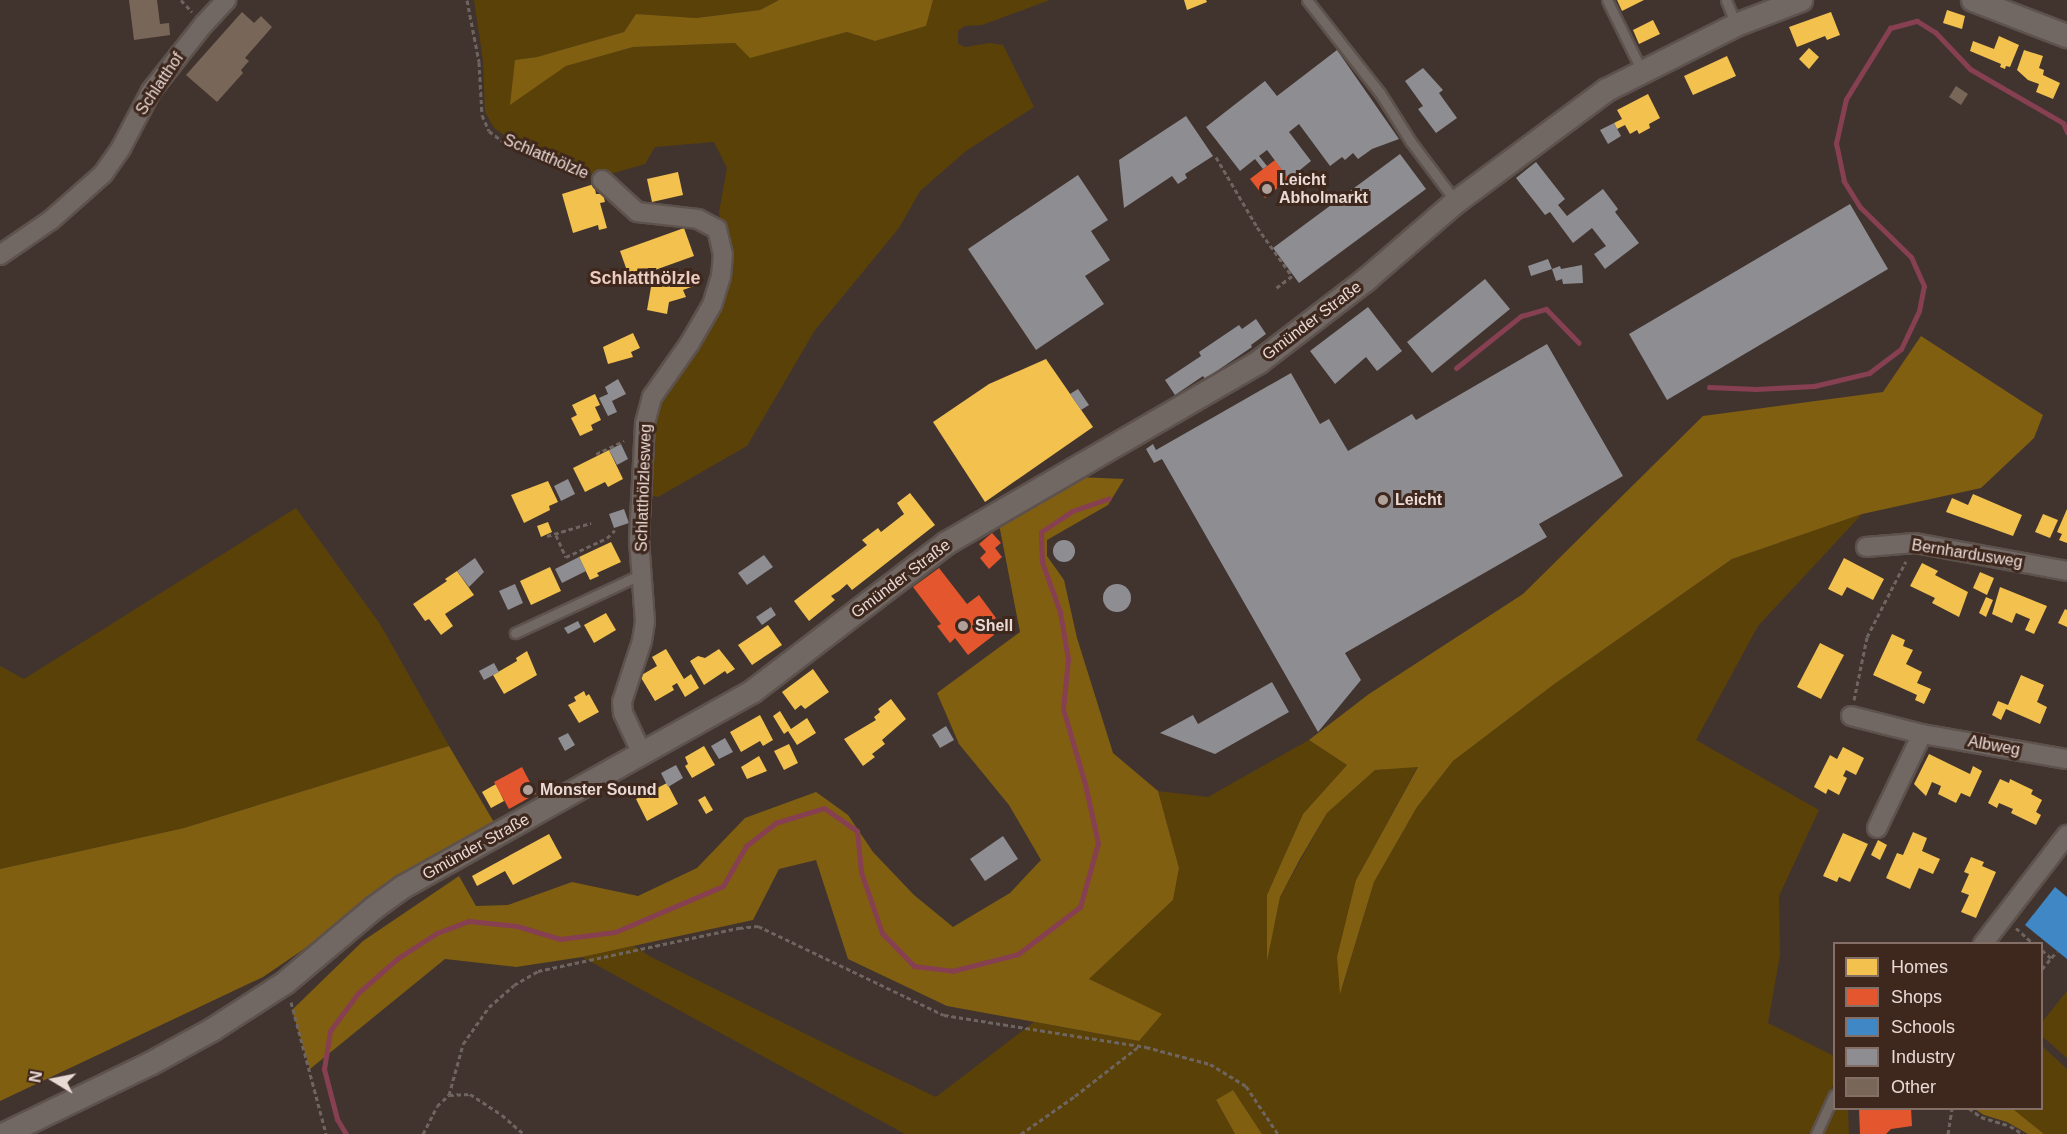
<!DOCTYPE html>
<html>
<head>
<meta charset="utf-8">
<style>
  body { margin:0 }
  #map { position:relative; width:2067px; height:1134px; overflow:hidden; background:#41342f; font-family:Arial,sans-serif }
  div>[style] { position:absolute }
  .green>* { inset:0; background:#5a4108 }
  .forest>* { inset:0; background:#815f10 }
  .homes>* { inset:0; background:#f2c14e }
  .shops>* { inset:0; background:#e4572e }
  .schools>* { inset:0; background:#3f88c5 }
  .industry>* { inset:0; background:#8d8d92 }
  .round { border-radius:50% }
  .stream>* { height:5px; margin:-2.5px; padding:0 2.5px; transform-origin:2.5px; border-radius:2.5px; background:#864052 }
  .building>* { inset:0; background:#786659 }
  .path>* { height:3px; margin-top:-1.5px; transform-origin:0; background:repeating-linear-gradient(90deg,#6e6561 0 4.5px,transparent 0 7.5px) }
  .roads { filter:drop-shadow(2px 0 #5e524d) drop-shadow(-2px 0 #5e524d) drop-shadow(0 2px #5e524d) drop-shadow(0 -2px #5e524d) }
  .service>* { height:9px; margin:-4.5px; padding:0 4.5px; transform-origin:4.5px; border-radius:4.5px; background:#716864 }
  .minor>* { height:18px; margin:-9px; padding:0 9px; transform-origin:9px; border-radius:9px; background:#716864 }
  .tertiary>* { height:22px; margin:-11px; padding:0 11px; transform-origin:11px; border-radius:11px; background:#716864 }
  .dots>* { width:16px; height:16px; translate:-50% -50%; box-sizing:border-box; border:3px solid #3e271d; border-radius:50% }
  span { translate:-50% -50%; white-space:nowrap; text-align:center; line-height:1.15; -webkit-text-stroke:6px #3e271d; paint-order:stroke }
  .street-label { font-size:16px; color:#eadad4 }
  .poi-label { font-size:16px; color:#eadad4; font-weight:700 }
  .left { translate:0 -50%; text-align:left }
  .neighbourhood-label { font-size:18px; color:#ebccbf; font-weight:700 }
  .legend { position:absolute; left:1833px; top:942px; width:210px; height:168px; box-sizing:border-box; background:#3e271d; border:2px solid #836f66; margin:0; padding:8px 10px; list-style:none; font-size:18px; color:#eadad4 }
  .legend li { display:flex; align-items:center; gap:12px; height:30px }
  .legend b { width:30px; border:2px solid #836f66 }
  .north { position:absolute; left:24px; top:1050px; width:60px; height:60px; -webkit-text-stroke:4px #3e271d; paint-order:stroke; rotate:280deg; font-size:16px; font-weight:700; line-height:24px; text-align:center; color:#eadad4 }
  .north::after { content:''; display:block; margin:auto; width:21px; height:27px; background:#eadad4; clip-path:polygon(50% 0,100% 100%,50% 72%,0 100%) }
</style>
</head>
<body>
<div id="map">
  <div class="green">
    <div style="clip-path:polygon(474px 0,779px 0,760px 10px,695px 18px,636px 14px,624px 32px,537px 57px,516px 60px,511px 104px,566px 66px,633px 47px,735px 43px,750px 57px,847px 32px,875px 41px,926px 26px,933px 0,1050px 0,982px 25px,964px 26px,958px 31px,958px 44px,965px 47px,990px 43px,1003px 45px,1034px 107px,966px 151px,920px 191px,899px 228px,815px 330px,747px 446px,658px 497px,648px 495px,652px 404px,714px 314px,722px 230px,719px 212px,727px 168px,714px 142px,655px 147px,645px 164px,600px 177px,511px 140px,494px 128px,485px 112px,483px 60px)"></div>
    <div style="clip-path:polygon(296px 508px,380px 624px,449px 746px,184px 828px,0 869px,0 666px,24px 679px)"></div>
    <div style="clip-path:polygon(1862px 514px,1758px 626px,1696px 740px,1819px 810px,1779px 896px,1780px 955px,1768px 1023px,1834px 1056px,1834px 1083px,1812px 1134px,1262px 1134px,1233px 1090px,1216px 1101px,1235px 1134px,905px 1134px,582px 957px,634px 946px,651px 957px,848px 1055px,936px 1097px,1034px 1022px,1139px 1041px,1161px 1014px,1089px 979px,1173px 900px,1179px 868px,1158px 791px,1208px 797px,1309px 740px,1347px 765px,1303px 814px,1267px 895px,1267px 957px,1280px 897px,1327px 813px,1375px 770px,1418px 766px,1356px 880px,1341px 992px,1374px 882px,1417px 807px,1453px 761px,1553px 685px,1732px 559px)"></div>
    <div style="clip-path:polygon(2067px 991px,2067px 1058px,2042px 1036px,2042px 1022px)"></div>
    <div style="clip-path:polygon(2042px 1046px,2067px 1069px,2067px 1134px,2044px 1134px,2013px 1109px,2042px 1108px)"></div>
    <div style="clip-path:polygon(1834px 1105px,1834px 1108px,1848px 1109px,1849px 1134px,1821px 1134px)"></div>
  </div>
  <div class="forest">
    <div style="clip-path:polygon(779px 0,933px 0,926px 26px,875px 41px,847px 32px,750px 58px,735px 43px,633px 47px,566px 66px,510px 105px,515px 60px,537px 57px,624px 32px,636px 14px,696px 18px,760px 10px)"></div>
    <div style="clip-path:polygon(1921px 336px,2043px 415px,2034px 438px,1981px 488px,1862px 514px,1732px 559px,1553px 685px,1453px 761px,1417px 807px,1374px 882px,1340px 994px,1337px 957px,1356px 880px,1418px 767px,1375px 770px,1327px 813px,1300px 859px,1280px 897px,1267px 961px,1267px 895px,1303px 814px,1347px 765px,1309px 740px,1369px 694px,1523px 594px,1703px 416px,1883px 392px)"></div>
    <div style="clip-path:polygon(1077px 477px,1124px 479px,1108px 505px,1047px 540px,1047px 556px,1064px 580px,1077px 638px,1113px 753px,1158px 791px,1179px 868px,1173px 900px,1089px 979px,1162px 1014px,1139px 1041px,947px 1006px,848px 959px,816px 860px,779px 869px,753px 920px,582px 957px,516px 967px,445px 959px,310px 1069px,292px 1010px,363px 941px,459px 876px,476px 906px,508px 905px,572px 882px,638px 896px,697px 868px,745px 818px,816px 792px,848px 815px,873px 852px,914px 895px,953px 927px,1010px 893px,1041px 860px,1009px 805px,959px 744px,937px 693px,1020px 632px,997px 514px)"></div>
    <div style="clip-path:polygon(449px 746px,495px 824px,446px 852px,263px 977px,0 1101px,0 869px,184px 828px)"></div>
    <div style="clip-path:polygon(1233px 1090px,1262px 1134px,1235px 1134px,1216px 1100px)"></div>
    <div style="clip-path:polygon(1975px 1109px,2013px 1109px,2044px 1134px,2028px 1134px,2007px 1122px,1984px 1115px)"></div>
  </div>
  <div class="homes">
    <div style="clip-path:polygon(1184px 0,1206px 0,1207px 2px,1187px 10px)"></div>
    <div style="clip-path:polygon(1617px 0,1644px 0,1622px 11px)"></div>
    <div style="clip-path:polygon(1947px 10px,1965px 16px,1962px 29px,1943px 23px)"></div>
    <div style="clip-path:polygon(1831px 12px,1840px 35px,1827px 40px,1825px 36px,1797px 47px,1789px 27px)"></div>
    <div style="clip-path:polygon(1653px 20px,1660px 34px,1639px 44px,1633px 30px)"></div>
    <div style="clip-path:polygon(1999px 36px,2019px 45px,2010px 67px,2006px 66px,2005px 69px,2000px 67px,2001px 64px,1970px 51px,1973px 41px,1994px 49px)"></div>
    <div style="clip-path:polygon(1809px 48px,1819px 57px,1809px 69px,1799px 59px)"></div>
    <div style="clip-path:polygon(2024px 50px,2043px 56px,2039px 68px,2044px 70px,2043px 75px,2060px 83px,2053px 99px,2036px 92px,2039px 84px,2028px 80px,2017px 70px)"></div>
    <div style="clip-path:polygon(1727px 56px,1736px 76px,1693px 95px,1684px 76px)"></div>
    <div style="clip-path:polygon(1648px 94px,1660px 118px,1649px 124px,1650px 128px,1639px 134px,1637px 130px,1630px 134px,1625px 125px,1617px 129px,1614px 123px,1622px 119px,1617px 110px)"></div>
    <div style="clip-path:polygon(678px 172px,683px 195px,652px 202px,647px 179px)"></div>
    <div style="clip-path:polygon(594px 184px,596px 194px,603px 194px,605px 202px,600px 203px,607px 228px,599px 230px,598px 225px,573px 233px,562px 194px)"></div>
    <div style="clip-path:polygon(684px 228px,694px 256px,630px 279px,620px 251px)"></div>
    <div style="clip-path:polygon(689px 273px,694px 286px,683px 290px,686px 297px,669px 302px,667px 314px,647px 310px,651px 287px)"></div>
    <div style="clip-path:polygon(633px 333px,640px 348px,631px 352px,633px 357px,608px 364px,603px 347px)"></div>
    <div style="clip-path:polygon(1046px 359px,1093px 427px,985px 502px,933px 422px,989px 384px)"></div>
    <div style="clip-path:polygon(595px 394px,600px 405px,595px 407px,601px 420px,591px 425px,593px 430px,580px 436px,571px 418px,577px 415px,572px 405px)"></div>
    <div style="clip-path:polygon(609px 450px,623px 479px,608px 487px,605px 482px,585px 492px,573px 468px)"></div>
    <div style="clip-path:polygon(548px 481px,558px 502px,549px 506px,550px 510px,524px 523px,511px 495px)"></div>
    <div style="clip-path:polygon(910px 493px,935px 525px,852px 590px,847px 584px,839px 591px,831px 596px,835px 600px,809px 621px,794px 601px,867px 545px,862px 540px,878px 528px,881px 532px,904px 514px,897px 503px)"></div>
    <div style="clip-path:polygon(1973px 494px,2022px 515px,2013px 536px,1946px 512px,1952px 498px,1968px 505px)"></div>
    <div style="clip-path:polygon(2067px 509px,2067px 543px,2059px 540px,2062px 534px,2057px 532px)"></div>
    <div style="clip-path:polygon(2043px 514px,2058px 520px,2050px 538px,2035px 532px)"></div>
    <div style="clip-path:polygon(548px 522px,552px 532px,541px 537px,537px 526px)"></div>
    <div style="clip-path:polygon(611px 542px,621px 562px,597px 573px,599px 576px,590px 580px,579px 557px)"></div>
    <div style="clip-path:polygon(1844px 558px,1884px 579px,1873px 600px,1847px 587px,1842px 596px,1828px 589px)"></div>
    <div style="clip-path:polygon(1922px 563px,1938px 571px,1935px 575px,1968px 592px,1959px 617px,1932px 603px,1935px 598px,1910px 586px)"></div>
    <div style="clip-path:polygon(550px 567px,561px 591px,531px 605px,520px 581px)"></div>
    <div style="clip-path:polygon(457px 571px,474px 595px,445px 614px,453px 626px,441px 635px,429px 619px,425px 621px,413px 604px,447px 581px,445px 579px)"></div>
    <div style="clip-path:polygon(1980px 572px,1994px 578px,1987px 595px,1973px 588px)"></div>
    <div style="clip-path:polygon(2000px 587px,2047px 606px,2034px 634px,2025px 630px,2030px 619px,2016px 613px,2012px 623px,1992px 614px)"></div>
    <div style="clip-path:polygon(1986px 597px,1993px 600px,1986px 617px,1979px 613px)"></div>
    <div style="clip-path:polygon(2065px 609px,2067px 610px,2067px 627px,2058px 623px)"></div>
    <div style="clip-path:polygon(606px 613px,616px 630px,594px 643px,584px 625px)"></div>
    <div style="clip-path:polygon(768px 625px,782px 645px,752px 665px,738px 645px)"></div>
    <div style="clip-path:polygon(1892px 634px,1905px 640px,1903px 646px,1913px 650px,1906px 664px,1922px 672px,1917px 683px,1931px 689px,1924px 704px,1915px 700px,1917px 695px,1873px 675px)"></div>
    <div style="clip-path:polygon(1820px 643px,1844px 655px,1821px 699px,1797px 687px)"></div>
    <div style="clip-path:polygon(666px 649px,684px 679px,691px 674px,699px 688px,685px 697px,677px 683px,672px 686px,674px 690px,655px 701px,640px 676px,657px 666px,652px 657px)"></div>
    <div style="clip-path:polygon(719px 649px,735px 669px,727px 674px,725px 671px,704px 685px,690px 661px,698px 656px,705px 658px)"></div>
    <div style="clip-path:polygon(527px 651px,537px 675px,504px 694px,493px 675px,517px 661px,516px 658px)"></div>
    <div style="clip-path:polygon(813px 669px,829px 692px,805px 709px,801px 705px,795px 710px,782px 692px)"></div>
    <div style="clip-path:polygon(2021px 675px,2044px 685px,2037px 702px,2047px 707px,2040px 724px,2006px 709px,2001px 720px,1992px 715px,1998px 701px,2008px 705px)"></div>
    <div style="clip-path:polygon(584px 691px,586px 696px,589px 694px,599px 712px,579px 723px,568px 705px,576px 701px,574px 697px)"></div>
    <div style="clip-path:polygon(891px 699px,906px 719px,882px 740px,885px 744px,872px 754px,875px 757px,863px 766px,844px 739px,876px 720px,874px 717px,880px 712px,878px 709px)"></div>
    <div style="clip-path:polygon(780px 711px,791px 729px,807px 718px,816px 733px,797px 745px,788px 731px,784px 734px,773px 716px)"></div>
    <div style="clip-path:polygon(760px 715px,773px 740px,763px 746px,760px 741px,741px 752px,730px 732px)"></div>
    <div style="clip-path:polygon(789px 744px,798px 763px,784px 770px,774px 751px)"></div>
    <div style="clip-path:polygon(704px 746px,715px 765px,692px 778px,685px 766px,688px 764px,685px 757px)"></div>
    <div style="clip-path:polygon(1843px 747px,1864px 758px,1856px 775px,1846px 770px,1843px 776px,1847px 778px,1839px 795px,1828px 789px,1826px 794px,1814px 787px,1830px 755px,1837px 759px)"></div>
    <div style="clip-path:polygon(1929px 754px,1970px 774px,1973px 766px,1982px 771px,1970px 797px,1961px 793px,1956px 803px,1938px 794px,1941px 786px,1932px 782px,1926px 796px,1914px 784px)"></div>
    <div style="clip-path:polygon(759px 756px,767px 771px,747px 779px,741px 767px)"></div>
    <div style="clip-path:polygon(2000px 779px,2009px 783px,2010px 779px,2033px 790px,2031px 794px,2042px 800px,2036px 812px,2041px 815px,2036px 825px,2011px 813px,2013px 809px,1999px 803px,1997px 808px,1988px 803px)"></div>
    <div style="clip-path:polygon(667px 783px,678px 804px,647px 821px,636px 799px)"></div>
    <div style="clip-path:polygon(496px 784px,504px 801px,491px 808px,482px 792px)"></div>
    <div style="clip-path:polygon(705px 796px,713px 810px,706px 814px,698px 800px)"></div>
    <div style="clip-path:polygon(1913px 832px,1927px 838px,1922px 851px,1940px 859px,1933px 874px,1919px 868px,1910px 889px,1886px 878px,1897px 853px,1903px 855px)"></div>
    <div style="clip-path:polygon(1843px 833px,1868px 844px,1850px 882px,1839px 877px,1837px 882px,1823px 876px)"></div>
    <div style="clip-path:polygon(549px 834px,562px 858px,513px 885px,505px 871px,477px 886px,472px 876px)"></div>
    <div style="clip-path:polygon(1878px 840px,1887px 845px,1880px 860px,1871px 855px)"></div>
    <div style="clip-path:polygon(1971px 857px,1984px 862px,1982px 866px,1996px 872px,1976px 918px,1961px 912px,1969px 895px,1961px 892px,1969px 874px,1964px 872px)"></div>
  </div>
  <div class="shops">
    <div style="clip-path:polygon(1275px 160px,1289px 179px,1265px 198px,1250px 179px)"></div>
    <div style="clip-path:polygon(992px 533px,1001px 543px,995px 548px,1002px 557px,989px 569px,980px 558px,986px 552px,979px 544px)"></div>
    <div style="clip-path:polygon(939px 568px,967px 604px,979px 595px,996px 618px,987px 625px,994px 635px,968px 655px,955px 638px,950px 643px,937px 626px,941px 624px,913px 587px)"></div>
    <div style="clip-path:polygon(522px 767px,536px 794px,509px 809px,494px 782px)"></div>
    <div style="clip-path:polygon(1859px 1108px,1911px 1108px,1912px 1126px,1891px 1129px,1886px 1134px,1860px 1134px)"></div>
  </div>
  <div class="schools">
    <div style="clip-path:polygon(2055px 887px,2067px 897px,2067px 959px,2025px 925px)"></div>
  </div>
  <div class="industry">
    <div style="clip-path:polygon(1337px 50px,1399px 139px,1372px 149px,1358px 159px,1353px 153px,1345px 160px,1342px 157px,1330px 166px,1299px 124px,1289px 132px,1311px 161px,1289px 179px,1267px 150px,1259px 156px,1267px 166px,1263px 169px,1255px 159px,1240px 171px,1206px 127px,1265px 81px,1277px 96px)"></div>
    <div style="clip-path:polygon(1423px 68px,1443px 90px,1439px 93px,1457px 118px,1436px 133px,1418px 109px,1423px 106px,1405px 81px)"></div>
    <div style="clip-path:polygon(1186px 116px,1213px 156px,1185px 174px,1187px 178px,1178px 184px,1172px 176px,1124px 208px,1119px 160px)"></div>
    <div style="clip-path:polygon(1614px 123px,1621px 136px,1608px 144px,1600px 130px)"></div>
    <div style="clip-path:polygon(1400px 154px,1426px 189px,1299px 283px,1273px 248px)"></div>
    <div style="clip-path:polygon(1536px 162px,1565px 199px,1558px 205px,1567px 216px,1603px 189px,1618px 209px,1615px 212px,1639px 243px,1605px 269px,1594px 254px,1606px 246px,1592px 228px,1573px 243px,1550px 212px,1545px 215px,1516px 178px)"></div>
    <div style="clip-path:polygon(1078px 175px,1108px 220px,1091px 231px,1110px 260px,1085px 276px,1104px 304px,1036px 350px,968px 249px)"></div>
    <div style="clip-path:polygon(1850px 204px,1888px 269px,1667px 400px,1629px 334px)"></div>
    <div style="clip-path:polygon(1548px 259px,1552px 269px,1531px 276px,1528px 266px)"></div>
    <div style="clip-path:polygon(1582px 265px,1583px 283px,1563px 284px,1562px 279px,1556px 281px,1552px 269px,1560px 266px,1561px 269px)"></div>
    <div style="clip-path:polygon(1485px 279px,1510px 309px,1432px 373px,1407px 342px)"></div>
    <div style="clip-path:polygon(1368px 307px,1402px 351px,1377px 371px,1366px 357px,1335px 384px,1310px 351px)"></div>
    <div style="clip-path:polygon(1256px 319px,1266px 334px,1251px 345px,1252px 347px,1205px 379px,1203px 376px,1175px 395px,1165px 380px,1201px 356px,1199px 352px,1239px 325px,1242px 329px)"></div>
    <div style="clip-path:polygon(1547px 344px,1623px 476px,1539px 524px,1547px 537px,1345px 653px,1361px 680px,1318px 732px,1162px 459px,1154px 463px,1146px 449px,1153px 444px,1156px 450px,1291px 373px,1320px 424px,1329px 419px,1348px 451px,1412px 414px,1416px 420px)"></div>
    <div style="clip-path:polygon(618px 379px,626px 394px,612px 401px,617px 412px,608px 416px,599px 398px,608px 394px,605px 387px)"></div>
    <div style="clip-path:polygon(1078px 389px,1089px 405px,1081px 410px,1070px 394px)"></div>
    <div style="clip-path:polygon(621px 444px,628px 459px,617px 465px,609px 450px)"></div>
    <div style="clip-path:polygon(568px 479px,575px 494px,561px 501px,554px 486px)"></div>
    <div style="clip-path:polygon(624px 509px,629px 523px,614px 528px,609px 514px)"></div>
    <div class="round" style="left:1053px;top:540px;width:22px;height:22px"></div>
    <div style="clip-path:polygon(764px 555px,773px 567px,747px 585px,738px 573px)"></div>
    <div style="clip-path:polygon(579px 557px,586px 571px,562px 583px,555px 569px)"></div>
    <div style="clip-path:polygon(475px 558px,484px 572px,469px 587px,457px 571px)"></div>
    <div style="clip-path:polygon(515px 584px,523px 603px,508px 610px,499px 591px)"></div>
    <div class="round" style="left:1103px;top:584px;width:28px;height:28px"></div>
    <div style="clip-path:polygon(771px 607px,776px 615px,762px 625px,756px 617px)"></div>
    <div style="clip-path:polygon(578px 621px,581px 627px,568px 634px,564px 628px)"></div>
    <div style="clip-path:polygon(494px 663px,499px 672px,484px 680px,479px 671px)"></div>
    <div style="clip-path:polygon(1272px 682px,1289px 712px,1215px 754px,1160px 733px,1193px 715px,1198px 724px)"></div>
    <div style="clip-path:polygon(946px 726px,954px 740px,940px 748px,932px 735px)"></div>
    <div style="clip-path:polygon(568px 733px,575px 745px,565px 751px,558px 738px)"></div>
    <div style="clip-path:polygon(725px 738px,733px 752px,719px 759px,711px 746px)"></div>
    <div style="clip-path:polygon(676px 765px,683px 778px,668px 787px,661px 773px)"></div>
    <div style="clip-path:polygon(1003px 836px,1018px 859px,985px 881px,970px 859px)"></div>
  </div>
  <div class="stream">
    <div style="left:1456px;top:368px;width:83px;rotate:-38.7deg"></div>
    <div style="left:1521px;top:316px;width:26px;rotate:-16deg"></div>
    <div style="left:1546px;top:309px;width:47px;rotate:45.9deg"></div>
    <div style="left:1709px;top:387px;width:47px;rotate:2.4deg"></div>
    <div style="left:1756px;top:389px;width:58px;rotate:-3deg"></div>
    <div style="left:1814px;top:386px;width:57px;rotate:-13.3deg"></div>
    <div style="left:1869px;top:373px;width:40px;rotate:-37deg"></div>
    <div style="left:1901px;top:349px;width:42px;rotate:-64.7deg"></div>
    <div style="left:1919px;top:311px;width:25px;rotate:-79deg"></div>
    <div style="left:1924px;top:286px;width:32px;rotate:-114deg"></div>
    <div style="left:1911px;top:257px;width:71px;rotate:-135.6deg"></div>
    <div style="left:1860px;top:207px;width:31px;rotate:-122deg"></div>
    <div style="left:1844px;top:181px;width:39px;rotate:-102deg"></div>
    <div style="left:1836px;top:143px;width:45px;rotate:-77.2deg"></div>
    <div style="left:1846px;top:99px;width:84px;rotate:-58.2deg"></div>
    <div style="left:1890px;top:28px;width:28px;rotate:-15deg"></div>
    <div style="left:1917px;top:21px;width:22px;rotate:32deg"></div>
    <div style="left:1936px;top:33px;width:50px;rotate:46.6deg"></div>
    <div style="left:1970px;top:69px;width:108px;rotate:30.1deg"></div>
    <div style="left:2063px;top:123px;width:10px;rotate:66deg"></div>
    <div style="left:346px;top:1134px;width:17px;rotate:-121deg"></div>
    <div style="left:337px;top:1119px;width:52px;rotate:-104.6deg"></div>
    <div style="left:324px;top:1069px;width:38px;rotate:-81deg"></div>
    <div style="left:330px;top:1031px;width:47px;rotate:-53.6deg"></div>
    <div style="left:358px;top:993px;width:53px;rotate:-41.2deg"></div>
    <div style="left:398px;top:958px;width:46px;rotate:-32.7deg"></div>
    <div style="left:437px;top:933px;width:34px;rotate:-21deg"></div>
    <div style="left:469px;top:921px;width:48px;rotate:5.9deg"></div>
    <div style="left:517px;top:926px;width:45px;rotate:16.8deg"></div>
    <div style="left:560px;top:939px;width:55px;rotate:-7.3deg"></div>
    <div style="left:615px;top:932px;width:117px;rotate:-23.1deg"></div>
    <div style="left:723px;top:886px;width:46px;rotate:-60.1deg"></div>
    <div style="left:746px;top:846px;width:37px;rotate:-38deg"></div>
    <div style="left:775px;top:823px;width:51px;rotate:-17deg"></div>
    <div style="left:824px;top:808px;width:40px;rotate:34.9deg"></div>
    <div style="left:857px;top:831px;width:41px;rotate:84.4deg"></div>
    <div style="left:861px;top:872px;width:65px;rotate:71deg"></div>
    <div style="left:882px;top:933px;width:46px;rotate:45.9deg"></div>
    <div style="left:914px;top:966px;width:38px;rotate:7deg"></div>
    <div style="left:952px;top:971px;width:68px;rotate:-14.4deg"></div>
    <div style="left:1018px;top:954px;width:78px;rotate:-37.2deg"></div>
    <div style="left:1080px;top:907px;width:66px;rotate:-74.3deg"></div>
    <div style="left:1098px;top:843px;width:60px;rotate:-102.4deg"></div>
    <div style="left:1085px;top:784px;width:78px;rotate:-106.3deg"></div>
    <div style="left:1063px;top:709px;width:50px;rotate:-84.3deg"></div>
    <div style="left:1068px;top:659px;width:48px;rotate:-99.7deg"></div>
    <div style="left:1060px;top:612px;width:53px;rotate:-109.8deg"></div>
    <div style="left:1042px;top:562px;width:30px;rotate:-92deg"></div>
    <div style="left:1041px;top:532px;width:37px;rotate:-34deg"></div>
    <div style="left:1072px;top:511px;width:39px;rotate:-19deg"></div>
  </div>
  <div class="building">
    <div style="clip-path:polygon(129px 0,157px 0,160px 24px,169px 23px,170px 35px,134px 40px)"></div>
    <div style="clip-path:polygon(242px 12px,254px 23px,261px 16px,272px 27px,245px 58px,249px 61px,241px 70px,243px 73px,217px 102px,186px 75px)"></div>
    <div style="clip-path:polygon(1956px 86px,1968px 94px,1961px 105px,1949px 97px)"></div>
  </div>
  <div class="path">
    <div style="left:181px;top:0;width:16px;rotate:47deg"></div>
    <div style="left:467px;top:0;width:63px;rotate:79deg"></div>
    <div style="left:479px;top:62px;width:53px;rotate:86.8deg"></div>
    <div style="left:482px;top:115px;width:17px;rotate:66deg"></div>
    <div style="left:489px;top:131px;width:21px;rotate:37deg"></div>
    <div style="left:506px;top:144px;width:85px;rotate:20.6deg"></div>
    <div style="left:1216px;top:157px;width:81px;rotate:59.6deg"></div>
    <div style="left:1257px;top:227px;width:60px;rotate:54.5deg"></div>
    <div style="left:1292px;top:276px;width:20px;rotate:143deg"></div>
    <div style="left:596px;top:454px;width:31px;rotate:-25deg"></div>
    <div style="left:556px;top:535px;width:24px;rotate:66deg"></div>
    <div style="left:566px;top:557px;width:45px;rotate:-24.9deg"></div>
    <div style="left:607px;top:538px;width:11px;rotate:-45deg"></div>
    <div style="left:547px;top:536px;width:46px;rotate:-16.5deg"></div>
    <div style="left:1854px;top:700px;width:64px;rotate:-78.3deg"></div>
    <div style="left:1867px;top:637px;width:85px;rotate:-62.8deg"></div>
    <div style="left:2016px;top:928px;width:24px;rotate:42deg"></div>
    <div style="left:2042px;top:950px;width:12px;rotate:42deg"></div>
    <div style="left:2042px;top:969px;width:23px;rotate:-50deg"></div>
    <div style="left:291px;top:1002px;width:137px;rotate:75.1deg"></div>
    <div style="left:449px;top:1095px;width:53px;rotate:-74.6deg"></div>
    <div style="left:463px;top:1044px;width:45px;rotate:-54.9deg"></div>
    <div style="left:489px;top:1007px;width:33px;rotate:-41deg"></div>
    <div style="left:514px;top:985px;width:28px;rotate:-30deg"></div>
    <div style="left:538px;top:971px;width:206px;rotate:-12.1deg"></div>
    <div style="left:739px;top:928px;width:19px;rotate:-6deg"></div>
    <div style="left:758px;top:926px;width:206px;rotate:25.6deg"></div>
    <div style="left:944px;top:1015px;width:205px;rotate:9deg"></div>
    <div style="left:1146px;top:1047px;width:66px;rotate:14.9deg"></div>
    <div style="left:1210px;top:1064px;width:42px;rotate:31.4deg"></div>
    <div style="left:1246px;top:1086px;width:58px;rotate:56.3deg"></div>
    <div style="left:1969px;top:1108px;width:15px;rotate:37deg"></div>
    <div style="left:1981px;top:1117px;width:30px;rotate:17deg"></div>
    <div style="left:2010px;top:1126px;width:15px;rotate:32deg"></div>
    <div style="left:423px;top:1134px;width:31px;rotate:-63deg"></div>
    <div style="left:437px;top:1106px;width:16px;rotate:-43deg"></div>
    <div style="left:449px;top:1095px;width:21px;rotate:-3deg"></div>
    <div style="left:470px;top:1094px;width:38px;rotate:33deg"></div>
    <div style="left:502px;top:1115px;width:29px;rotate:41deg"></div>
    <div style="left:1021px;top:1134px;width:66px;rotate:-35.1deg"></div>
    <div style="left:1075px;top:1096px;width:80px;rotate:-37.9deg"></div>
    <div style="left:1948px;top:1134px;width:26px;rotate:-81deg"></div>
  </div>
  <div class="roads">
    <div class="service">
      <div style="left:1307px;top:0;width:118px;rotate:51.9deg"></div>
      <div style="left:1380px;top:93px;width:58px;rotate:57.7deg"></div>
      <div style="left:1411px;top:142px;width:75px;rotate:53.1deg"></div>
      <div style="left:1607px;top:0;width:79px;rotate:63.8deg"></div>
      <div style="left:1726px;top:0;width:27px;rotate:68deg"></div>
      <div style="left:515px;top:633px;width:140px;rotate:-24.9deg"></div>
      <div style="left:1816px;top:1134px;width:43px;rotate:-65.2deg"></div>
    </div>
    <div class="minor">
      <div style="left:602px;top:180px;width:47px;rotate:42.4deg"></div>
      <div style="left:637px;top:212px;width:61px;rotate:6.5deg"></div>
      <div style="left:698px;top:219px;width:21px;rotate:28deg"></div>
      <div style="left:717px;top:229px;width:26px;rotate:77deg"></div>
      <div style="left:723px;top:254px;width:22px;rotate:95deg"></div>
      <div style="left:721px;top:276px;width:30px;rotate:107deg"></div>
      <div style="left:712px;top:305px;width:44px;rotate:120.1deg"></div>
      <div style="left:690px;top:343px;width:66px;rotate:125.1deg"></div>
      <div style="left:652px;top:397px;width:28px;rotate:105deg"></div>
      <div style="left:645px;top:424px;width:116px;rotate:93deg"></div>
      <div style="left:639px;top:540px;width:82px;rotate:85.8deg"></div>
      <div style="left:645px;top:622px;width:19px;rotate:99deg"></div>
      <div style="left:642px;top:641px;width:64px;rotate:108.2deg"></div>
      <div style="left:622px;top:702px;width:11px;rotate:85deg"></div>
      <div style="left:623px;top:713px;width:45px;rotate:65.1deg"></div>
      <div style="left:0;top:255px;width:62px;rotate:-34.5deg"></div>
      <div style="left:51px;top:220px;width:69px;rotate:-41.5deg"></div>
      <div style="left:103px;top:174px;width:32px;rotate:-55deg"></div>
      <div style="left:121px;top:148px;width:64px;rotate:-62.2deg"></div>
      <div style="left:151px;top:91px;width:85px;rotate:-51.7deg"></div>
      <div style="left:204px;top:24px;width:33px;rotate:-47deg"></div>
      <div style="left:1866px;top:547px;width:49px;rotate:-4.7deg"></div>
      <div style="left:1915px;top:543px;width:155px;rotate:10.4deg"></div>
      <div style="left:1851px;top:716px;width:73px;rotate:14.2deg"></div>
      <div style="left:1922px;top:734px;width:147px;rotate:9.8deg"></div>
      <div style="left:1877px;top:828px;width:104px;rotate:-64.4deg"></div>
      <div style="left:1983px;top:944px;width:138px;rotate:-52.4deg"></div>
    </div>
    <div class="tertiary">
      <div style="left:1973px;top:0;width:101px;rotate:21deg"></div>
      <div style="left:5px;top:1134px;width:161px;rotate:-25.8deg"></div>
      <div style="left:150px;top:1064px;width:71px;rotate:-28.7deg"></div>
      <div style="left:212px;top:1030px;width:87px;rotate:-32.8deg"></div>
      <div style="left:285px;top:983px;width:116px;rotate:-40.1deg"></div>
      <div style="left:374px;top:908px;width:36px;rotate:-36deg"></div>
      <div style="left:403px;top:887px;width:400px;rotate:-29.2deg"></div>
      <div style="left:752px;top:692px;width:245px;rotate:-37.4deg"></div>
      <div style="left:947px;top:543px;width:361px;rotate:-30.1deg"></div>
      <div style="left:1259px;top:362px;width:136px;rotate:-37.5deg"></div>
      <div style="left:1367px;top:279px;width:118px;rotate:-40.9deg"></div>
      <div style="left:1456px;top:202px;width:188px;rotate:-36.6deg"></div>
      <div style="left:1607px;top:90px;width:144px;rotate:-26.7deg"></div>
      <div style="left:1736px;top:25px;width:70px;rotate:-21deg"></div>
    </div>
  </div>
  <div class="dots">
    <div style="left:1267px;top:189px;background:#afa09a"></div>
    <div style="left:1383px;top:500px;background:#afa09a"></div>
    <div style="left:963px;top:626px;background:#afa09a"></div>
    <div style="left:528px;top:790px;background:#afa09a"></div>
  </div>
  <div class="street-label">
    <span style="left:160px;top:84px;rotate:-56deg">Schlatthof</span>
    <span style="left:546px;top:157px;rotate:23deg">Schlatthölzle</span>
    <span style="left:1312px;top:321px;rotate:-37deg">Gmünder Straße</span>
    <span style="left:644px;top:488px;rotate:-88deg">Schlatthölzlesweg</span>
    <span style="left:1967px;top:554px;rotate:9deg">Bernhardusweg</span>
    <span style="left:901px;top:579px;rotate:-37deg">Gmünder Straße</span>
    <span style="left:1994px;top:746px;rotate:10deg">Albweg</span>
    <span style="left:476px;top:847px;rotate:-29deg">Gmünder Straße</span>
  </div>
  <div class="poi-label">
    <span class="left" style="left:1279px;top:189px">Leicht<br>Abholmarkt</span>
    <span class="left" style="left:1395px;top:500px">Leicht</span>
    <span class="left" style="left:975px;top:626px">Shell</span>
    <span class="left" style="left:540px;top:790px">Monster Sound</span>
  </div>
  <div class="neighbourhood-label">
    <span style="left:645px;top:278px">Schlatthölzle</span>
  </div>
  <ul class="legend">
  <li><b style="height:16px;background:#f2c14e"></b>Homes</li>
  <li><b style="height:16px;background:#e4572e"></b>Shops</li>
  <li><b style="height:16px;background:#3f88c5"></b>Schools</li>
  <li><b style="height:16px;background:#8d8d92"></b>Industry</li>
  <li><b style="height:16px;background:#786659"></b>Other</li>
  </ul>
  <div class="north">N</div>
</div>
</body>
</html>
